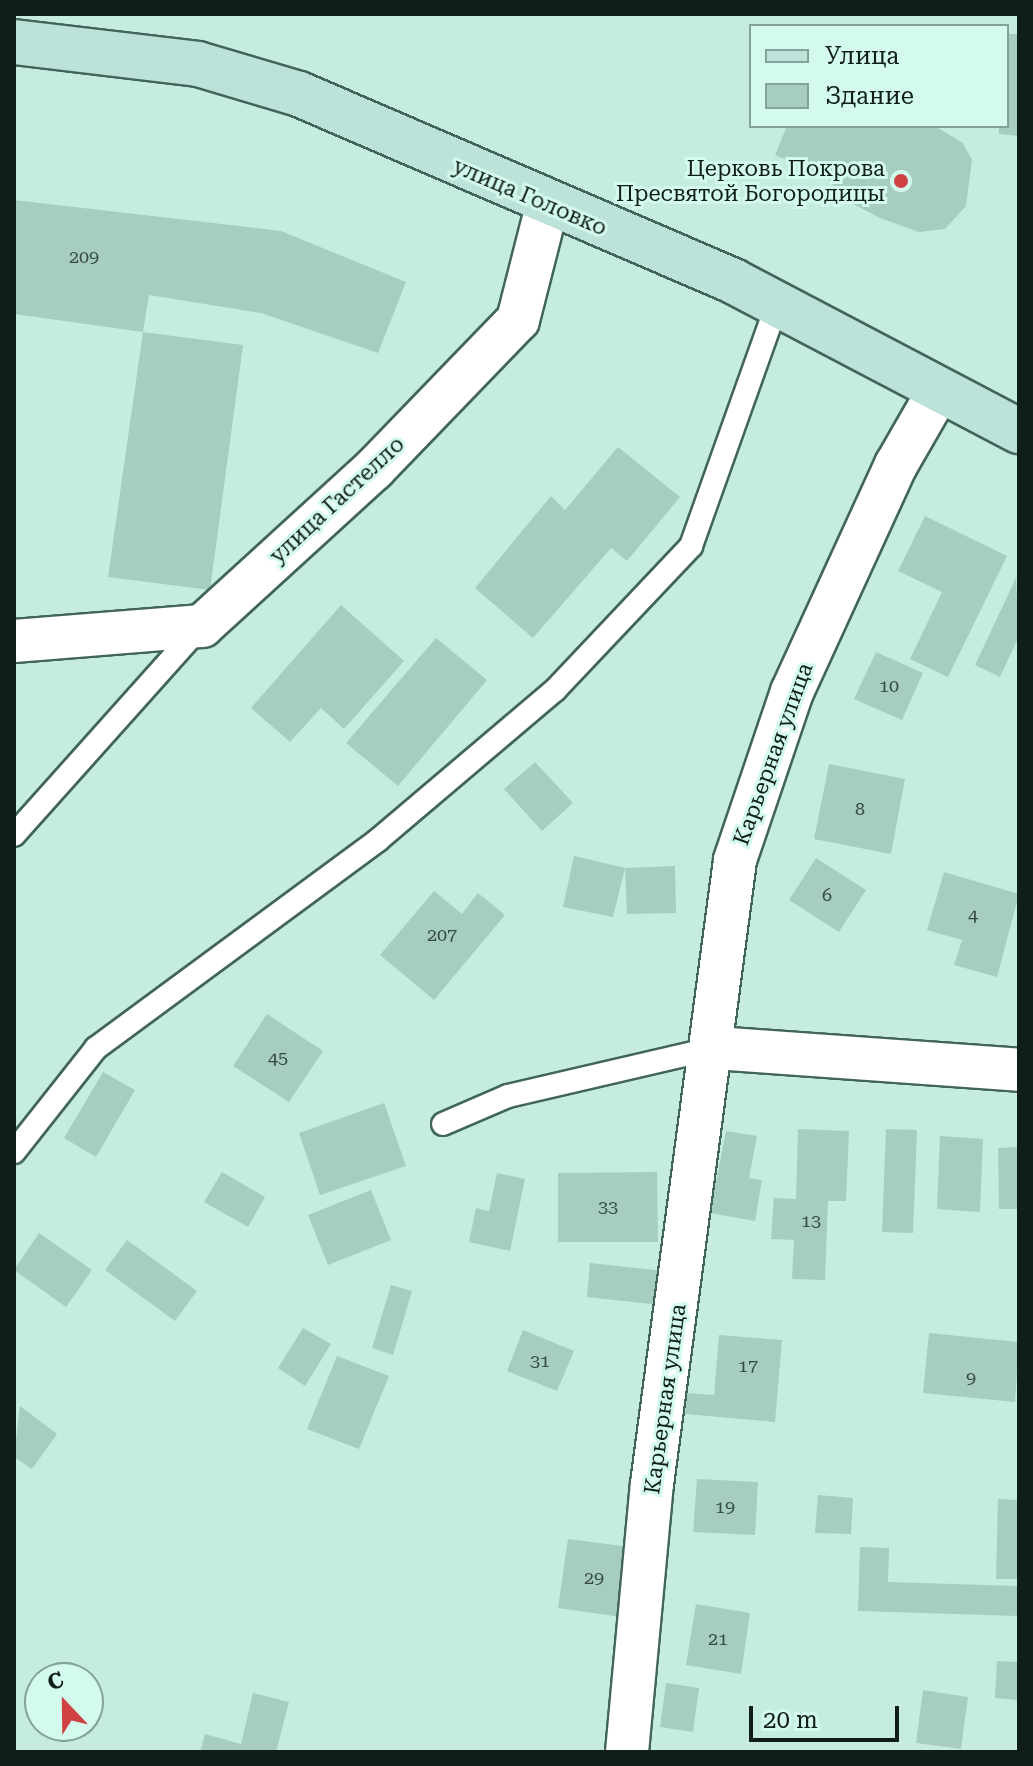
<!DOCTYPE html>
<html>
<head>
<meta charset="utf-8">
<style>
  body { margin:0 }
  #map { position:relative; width:1033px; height:1766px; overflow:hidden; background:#c6ece0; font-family:"Roboto Serif",serif }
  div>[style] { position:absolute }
  .building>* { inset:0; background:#a7ccc1 }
  .roads { filter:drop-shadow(2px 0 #42655b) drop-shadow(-2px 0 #42655b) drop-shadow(0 2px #42655b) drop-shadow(0 -2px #42655b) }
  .lane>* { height:22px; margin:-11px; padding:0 11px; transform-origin:11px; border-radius:11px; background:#fff }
  .street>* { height:42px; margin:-21px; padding:0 21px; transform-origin:21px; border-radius:21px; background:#fff }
  .secondary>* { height:44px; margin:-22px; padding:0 22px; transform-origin:22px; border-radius:22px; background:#bde2da }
  .dots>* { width:22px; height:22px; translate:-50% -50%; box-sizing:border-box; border:4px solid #d3faed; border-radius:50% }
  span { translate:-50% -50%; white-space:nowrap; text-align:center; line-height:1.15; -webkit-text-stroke:6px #d3faed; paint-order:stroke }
  .number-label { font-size:18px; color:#364a44 }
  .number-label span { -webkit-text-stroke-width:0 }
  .poi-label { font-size:22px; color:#101e1a }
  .right { translate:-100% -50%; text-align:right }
  .street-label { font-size:22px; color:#101e1a }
  .frame { position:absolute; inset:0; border:16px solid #101e1a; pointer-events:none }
  .legend { position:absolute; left:749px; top:24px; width:260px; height:104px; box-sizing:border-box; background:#d3faed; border:2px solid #85a299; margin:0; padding:10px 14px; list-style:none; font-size:24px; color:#101e1a }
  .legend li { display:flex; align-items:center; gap:16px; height:40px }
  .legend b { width:40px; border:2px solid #85a299 }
  .north { position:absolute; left:24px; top:1662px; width:80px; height:80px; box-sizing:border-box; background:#d3faed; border:2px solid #85a299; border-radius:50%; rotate:338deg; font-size:22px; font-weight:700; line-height:32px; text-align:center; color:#101e1a }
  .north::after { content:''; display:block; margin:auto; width:28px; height:36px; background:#d04143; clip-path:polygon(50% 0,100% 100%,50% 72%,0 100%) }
  .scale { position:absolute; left:749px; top:1706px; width:150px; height:36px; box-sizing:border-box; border:4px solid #101e1a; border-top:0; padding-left:10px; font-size:24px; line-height:28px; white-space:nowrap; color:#101e1a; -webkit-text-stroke:6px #d3faed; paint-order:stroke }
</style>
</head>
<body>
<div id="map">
  <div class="building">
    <div style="clip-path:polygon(1007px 34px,1019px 34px,1019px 136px,999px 134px,999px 126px,1007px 126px)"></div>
    <div style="clip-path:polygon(787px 126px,935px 126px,963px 143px,972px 160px,966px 206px,945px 229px,919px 232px,880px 218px,842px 198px,827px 177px,775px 155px)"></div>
    <div style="clip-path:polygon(14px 200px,281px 231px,406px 282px,378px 353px,261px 313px,149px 295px,143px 332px,14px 314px)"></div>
    <div style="clip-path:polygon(143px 332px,243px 345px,210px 590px,108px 577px)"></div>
    <div style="clip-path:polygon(618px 447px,680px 497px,627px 561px,611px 548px,533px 638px,475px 588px,551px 496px,565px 510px)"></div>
    <div style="clip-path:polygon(925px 516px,1007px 556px,948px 677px,910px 659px,942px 592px,898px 571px)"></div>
    <div style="clip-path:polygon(1016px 578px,1019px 636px,1000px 677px,975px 665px)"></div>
    <div style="clip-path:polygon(341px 605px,404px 661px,344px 729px,321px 708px,290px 742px,251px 708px)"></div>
    <div style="clip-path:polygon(436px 638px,487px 680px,398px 786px,346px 743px)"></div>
    <div style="clip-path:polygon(876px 652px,923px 673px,902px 720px,854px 699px)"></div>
    <div style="clip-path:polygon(535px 762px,573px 803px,542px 831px,504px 789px)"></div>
    <div style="clip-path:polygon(829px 764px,905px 779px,891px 854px,814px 839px)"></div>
    <div style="clip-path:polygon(574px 856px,625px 868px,613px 917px,563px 907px)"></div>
    <div style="clip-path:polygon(816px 858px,866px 890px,839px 932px,789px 900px)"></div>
    <div style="clip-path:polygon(675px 866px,676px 913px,627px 914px,625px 868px)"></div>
    <div style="clip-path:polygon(944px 872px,1019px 894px,997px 977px,954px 965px,962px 940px,927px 930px)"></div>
    <div style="clip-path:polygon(434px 891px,462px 914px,478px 893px,505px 915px,434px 1000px,380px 955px)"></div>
    <div style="clip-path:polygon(267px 1014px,323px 1051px,289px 1102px,233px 1066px)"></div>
    <div style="clip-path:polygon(103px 1072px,135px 1090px,96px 1157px,64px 1138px)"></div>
    <div style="clip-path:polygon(384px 1103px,406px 1166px,320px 1195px,299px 1133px)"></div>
    <div style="clip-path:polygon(798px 1129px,849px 1131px,846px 1201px,828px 1201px,825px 1280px,792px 1279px,794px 1240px,771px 1239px,774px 1198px,796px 1199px)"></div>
    <div style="clip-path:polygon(886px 1129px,917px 1130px,913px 1233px,882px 1232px)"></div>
    <div style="clip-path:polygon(726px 1131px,757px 1136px,749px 1178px,762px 1180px,755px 1221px,710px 1213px)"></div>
    <div style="clip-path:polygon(940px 1136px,983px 1139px,980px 1212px,937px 1209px)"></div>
    <div style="clip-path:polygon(1019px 1147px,1019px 1209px,999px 1209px,998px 1148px)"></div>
    <div style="clip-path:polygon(222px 1172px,265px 1197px,248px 1227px,204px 1202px)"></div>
    <div style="clip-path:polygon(657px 1172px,658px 1242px,558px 1242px,558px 1173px)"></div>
    <div style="clip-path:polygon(497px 1173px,525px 1179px,510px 1251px,469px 1242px,476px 1208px,489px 1211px)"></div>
    <div style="clip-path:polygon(371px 1190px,391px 1240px,328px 1265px,308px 1215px)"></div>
    <div style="clip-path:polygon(39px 1233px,92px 1270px,66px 1307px,14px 1270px)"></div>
    <div style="clip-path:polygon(127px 1240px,197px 1291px,175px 1321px,105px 1270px)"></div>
    <div style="clip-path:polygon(590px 1263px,664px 1271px,660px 1305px,587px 1297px)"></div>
    <div style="clip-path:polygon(391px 1285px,412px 1291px,393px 1355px,372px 1348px)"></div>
    <div style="clip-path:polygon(303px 1328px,331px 1344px,305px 1386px,278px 1368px)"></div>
    <div style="clip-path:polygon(523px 1330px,574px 1351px,557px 1391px,507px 1371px)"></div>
    <div style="clip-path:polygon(929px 1333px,1019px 1342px,1015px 1402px,923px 1393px)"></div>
    <div style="clip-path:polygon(719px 1335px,782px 1340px,775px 1422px,685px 1414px,687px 1393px,714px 1395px)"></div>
    <div style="clip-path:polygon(337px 1356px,389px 1376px,359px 1449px,307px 1429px)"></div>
    <div style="clip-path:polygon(20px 1406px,57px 1434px,32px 1469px,14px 1457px)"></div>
    <div style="clip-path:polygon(697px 1479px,758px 1482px,755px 1535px,693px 1532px)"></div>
    <div style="clip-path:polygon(818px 1495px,853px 1498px,851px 1534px,815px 1533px)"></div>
    <div style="clip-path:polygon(998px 1499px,1019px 1500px,1019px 1579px,996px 1579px)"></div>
    <div style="clip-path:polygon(568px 1539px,630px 1547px,621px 1617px,558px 1608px)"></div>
    <div style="clip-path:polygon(860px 1547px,889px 1548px,888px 1582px,1019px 1586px,1019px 1616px,858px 1611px)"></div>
    <div style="clip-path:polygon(696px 1604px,750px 1613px,741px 1674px,686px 1665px)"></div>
    <div style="clip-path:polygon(997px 1661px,1019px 1662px,1019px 1700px,995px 1698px)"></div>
    <div style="clip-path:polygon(666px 1683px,699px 1688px,693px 1732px,660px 1727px)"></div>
    <div style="clip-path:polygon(923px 1690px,968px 1697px,961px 1749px,916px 1743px)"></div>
    <div style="clip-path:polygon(253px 1693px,289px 1702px,276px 1752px,200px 1752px,205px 1734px,241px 1744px)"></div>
  </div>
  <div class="roads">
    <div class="lane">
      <div style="left:14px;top:835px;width:280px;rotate:-48.2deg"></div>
      <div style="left:443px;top:1124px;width:71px;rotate:-23.3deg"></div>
      <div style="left:508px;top:1096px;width:212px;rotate:-13.1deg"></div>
      <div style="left:14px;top:1152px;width:132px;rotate:-51.7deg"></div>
      <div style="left:96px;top:1048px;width:350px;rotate:-36.4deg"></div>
      <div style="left:378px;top:840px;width:232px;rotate:-40.3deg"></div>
      <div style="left:555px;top:690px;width:198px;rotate:-46.6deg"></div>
      <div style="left:691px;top:546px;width:256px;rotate:-70.4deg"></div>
    </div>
    <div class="street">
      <div style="left:14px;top:641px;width:189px;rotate:-4.6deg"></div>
      <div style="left:202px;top:626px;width:233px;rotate:-42.4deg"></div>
      <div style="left:374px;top:469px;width:207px;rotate:-46deg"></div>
      <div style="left:518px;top:320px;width:118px;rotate:-75.7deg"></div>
      <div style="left:715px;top:1048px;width:305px;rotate:4.1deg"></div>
      <div style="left:627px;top:1752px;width:269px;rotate:-84.7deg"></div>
      <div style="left:652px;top:1484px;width:629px;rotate:-82.42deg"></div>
      <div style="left:735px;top:860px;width:177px;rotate:-71.3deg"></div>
      <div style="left:792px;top:692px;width:250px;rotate:-65.4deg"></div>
      <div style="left:896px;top:465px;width:84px;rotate:-60.1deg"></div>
    </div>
    <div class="secondary">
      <div style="left:14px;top:42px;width:185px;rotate:6.8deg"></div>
      <div style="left:198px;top:64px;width:105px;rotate:16.5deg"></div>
      <div style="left:299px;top:94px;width:473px;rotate:23.3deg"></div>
      <div style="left:733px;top:281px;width:323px;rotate:27.7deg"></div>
    </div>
  </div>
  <div class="dots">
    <div style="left:901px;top:181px;background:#d04143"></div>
  </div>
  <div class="number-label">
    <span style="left:84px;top:257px">209</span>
    <span style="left:889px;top:686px">10</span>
    <span style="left:860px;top:809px">8</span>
    <span style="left:827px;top:895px">6</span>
    <span style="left:973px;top:915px">4</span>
    <span style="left:442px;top:935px">207</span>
    <span style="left:278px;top:1058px">45</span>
    <span style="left:608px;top:1207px">33</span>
    <span style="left:811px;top:1221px">13</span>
    <span style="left:540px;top:1361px">31</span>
    <span style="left:748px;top:1366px">17</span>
    <span style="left:971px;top:1378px">9</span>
    <span style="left:725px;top:1507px">19</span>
    <span style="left:594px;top:1578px">29</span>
    <span style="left:718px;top:1639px">21</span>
  </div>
  <div class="poi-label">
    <span class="right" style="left:885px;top:181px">Церковь Покрова<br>Пресвятой Богородицы</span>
  </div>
  <div class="street-label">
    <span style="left:530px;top:197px;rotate:23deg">улица Головко</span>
    <span style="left:337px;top:500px;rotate:-43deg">улица Гастелло</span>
    <span style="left:773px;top:754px;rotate:-70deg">Карьерная улица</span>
    <span style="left:665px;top:1399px;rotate:-82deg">Карьерная улица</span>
  </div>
  <div class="frame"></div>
  <ul class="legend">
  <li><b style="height:10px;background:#bde2da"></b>Улица</li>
  <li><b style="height:22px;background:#a7ccc1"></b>Здание</li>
  </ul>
  <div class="north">С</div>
  <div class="scale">20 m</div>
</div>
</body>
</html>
